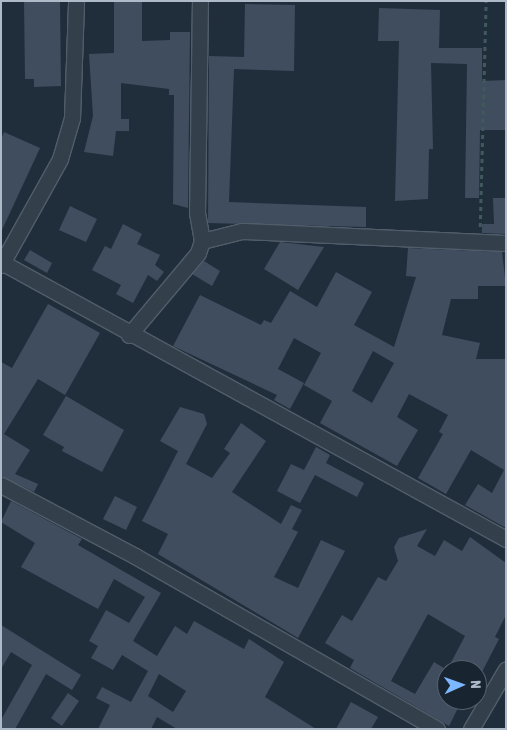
<!DOCTYPE html>
<html>
<head>
<meta charset="utf-8">
<style>
  body { margin:0 }
  #map { position:relative; width:507px; height:730px; overflow:hidden; background:#202e3c; font-family:"Asap Condensed",sans-serif }
  div>[style] { position:absolute }
  .building>* { inset:0; background:#3f4d5e }
  .path>* { height:2.5px; margin-top:-1.25px; transform-origin:0; background:repeating-linear-gradient(90deg,#40595a 0 4px,transparent 0 8px) }
  .roads { filter:drop-shadow(1px 0 #525d6a) drop-shadow(-1px 0 #525d6a) drop-shadow(0 1px #525d6a) drop-shadow(0 -1px #525d6a) }
  .street>* { height:15px; margin:-7.5px; padding:0 7.5px; transform-origin:7.5px; border-radius:7.5px; background:#343f4c }
  span { translate:-50% -50%; white-space:nowrap; text-align:center; line-height:1.15; -webkit-text-stroke:4px #192431; paint-order:stroke }
  .frame { position:absolute; inset:0; border:2px solid #afbac8; pointer-events:none }
  .north { position:absolute; left:437px; top:660px; width:50px; height:50px; box-sizing:border-box; background:#192431; border:1px solid #55606d; border-radius:50%; rotate:88deg; font-size:14px; font-weight:700; line-height:20px; text-align:center; color:#afbac8 }
  .north::after { content:''; display:block; margin:auto; width:18px; height:22px; background:#7db7ff; clip-path:polygon(50% 0,100% 100%,50% 72%,0 100%) }
</style>
</head>
<body>
<div id="map">
  <div class="building">
    <div style="clip-path:polygon(60px 1px,61px 86px,34px 87px,34px 79px,25px 79px,24px 2px)"></div>
    <div style="clip-path:polygon(114px 1px,142px 1px,142px 41px,170px 40px,170px 32px,190px 32px,188px 208px,173px 204px,174px 95px,169px 95px,169px 89px,121px 83px,121px 119px,129px 119px,129px 131px,116px 131px,113px 156px,84px 152px,93px 116px,89px 54px,114px 53px)"></div>
    <div style="clip-path:polygon(245px 4px,295px 5px,294px 71px,234px 69px,229px 202px,366px 207px,366px 227px,208px 223px,209px 56px,244px 57px)"></div>
    <div style="clip-path:polygon(379px 8px,440px 10px,439px 48px,482px 48px,482px 81px,506px 80px,506px 130px,480px 130px,479px 198px,465px 198px,467px 64px,431px 63px,433px 149px,429px 149px,428px 199px,395px 201px,399px 41px,378px 41px)"></div>
    <div style="clip-path:polygon(4px 132px,40px 148px,1px 232px,1px 139px)"></div>
    <div style="clip-path:polygon(493px 198px,506px 198px,506px 234px,482px 233px,482px 224px,494px 224px)"></div>
    <div style="clip-path:polygon(70px 206px,97px 219px,86px 242px,59px 230px)"></div>
    <div style="clip-path:polygon(123px 224px,142px 234px,137px 244px,160px 255px,155px 265px,164px 272px,157px 281px,148px 275px,133px 303px,116px 294px,121px 285px,92px 270px,105px 246px,111px 249px)"></div>
    <div style="clip-path:polygon(280px 242px,324px 247px,298px 290px,264px 269px)"></div>
    <div style="clip-path:polygon(evenodd,408px 248px,502px 252px,506px 286px,478px 286px,478px 299px,451px 299px,442px 335px,480px 343px,476px 359px,506px 359px,506px 528px,465px 505px,478px 484px,492px 493px,504px 470px,471px 450px,446px 494px,418px 478px,443px 434px,439px 432px,448px 415px,409px 394px,397px 417px,418px 430px,397px 466px,320px 423px,332px 401px,304px 385px,321px 353px,294px 338px,278px 369px,304px 383px,290px 409px,274px 400px,277px 395px,173px 346px,200px 295px,261px 325px,264px 320px,271px 323px,290px 291px,317px 307px,336px 272px,372px 292px,354px 325px,394px 347px,416px 277px,406px 276px,408px 248px,373px 351px,394px 363px,372px 403px,352px 391px,373px 351px)"></div>
    <div style="clip-path:polygon(30px 250px,52px 263px,47px 273px,24px 260px)"></div>
    <div style="clip-path:polygon(204px 261px,220px 271px,212px 286px,192px 274px)"></div>
    <div style="clip-path:polygon(48px 304px,100px 333px,65px 395px,38px 379px,4px 434px,30px 450px,15px 474px,38px 484px,34px 492px,1px 476px,1px 362px,12px 368px)"></div>
    <div style="clip-path:polygon(66px 396px,124px 430px,102px 472px,62px 451px,64px 447px,43px 435px)"></div>
    <div style="clip-path:polygon(180px 407px,204px 414px,207px 424px,186px 464px,212px 478px,230px 453px,224px 449px,241px 423px,266px 441px,232px 492px,281px 524px,291px 505px,302px 510px,292px 529px,298px 532px,274px 577px,298px 588px,321px 540px,345px 551px,298px 638px,158px 554px,168px 534px,142px 521px,178px 451px,160px 441px)"></div>
    <div style="clip-path:polygon(316px 447px,330px 455px,326px 463px,364px 483px,357px 497px,315px 475px,300px 503px,277px 491px,291px 464px,304px 470px)"></div>
    <div style="clip-path:polygon(115px 496px,137px 507px,126px 530px,103px 519px)"></div>
    <div style="clip-path:polygon(evenodd,11px 501px,82px 539px,78px 545px,161px 593px,133px 641px,157px 656px,175px 626px,187px 634px,194px 621px,244px 649px,249px 639px,284px 662px,265px 697px,316px 729px,177px 729px,157px 717px,151px 729px,98px 729px,110px 705px,96px 698px,102px 687px,131px 702px,148px 671px,122px 655px,113px 670px,91px 658px,98px 646px,89px 641px,106px 610px,129px 623px,145px 597px,114px 579px,98px 609px,21px 567px,35px 543px,1px 522px,11px 501px,159px 674px,186px 691px,173px 712px,148px 696px,159px 674px)"></div>
    <div style="clip-path:polygon(evenodd,427px 529px,417px 546px,435px 556px,444px 540px,462px 551px,470px 537px,506px 563px,506px 615px,495px 637px,499px 639px,482px 672px,447px 670px,447px 700px,462px 700px,449px 726px,350px 668px,354px 660px,325px 643px,342px 615px,352px 621px,378px 577px,386px 581px,398px 561px,394px 547px,399px 538px,427px 529px,428px 614px,465px 636px,447px 670px,434px 662px,415px 694px,391px 681px,428px 614px)"></div>
    <div style="clip-path:polygon(1px 625px,81px 675px,72px 690px,46px 674px,15px 729px,1px 729px,1px 720px,32px 665px,11px 652px,1px 669px)"></div>
    <div style="clip-path:polygon(68px 693px,79px 701px,62px 726px,51px 718px)"></div>
    <div style="clip-path:polygon(351px 702px,378px 717px,371px 729px,336px 729px)"></div>
  </div>
  <div class="path">
    <div style="left:480px;top:227px;width:226px;rotate:-88.5deg"></div>
  </div>
  <div class="roads">
    <div class="street">
      <div style="left:202px;top:241px;width:41px;rotate:-14deg"></div>
      <div style="left:242px;top:231px;width:264px;rotate:2.6deg"></div>
      <div style="left:3px;top:263px;width:574px;rotate:28.75deg"></div>
      <div style="left:1px;top:265px;width:121px;rotate:-60.9deg"></div>
      <div style="left:60px;top:159px;width:43px;rotate:-73.7deg"></div>
      <div style="left:72px;top:118px;width:117px;rotate:-88deg"></div>
      <div style="left:129px;top:335px;width:107px;rotate:-49.9deg"></div>
      <div style="left:198px;top:253px;width:13px;rotate:-72deg"></div>
      <div style="left:202px;top:241px;width:28px;rotate:-100deg"></div>
      <div style="left:197px;top:213px;width:212px;rotate:-89.2deg"></div>
      <div style="left:1px;top:485px;width:152px;rotate:27.9deg"></div>
      <div style="left:135px;top:556px;width:348px;rotate:29.8deg"></div>
      <div style="left:471px;top:729px;width:69px;rotate:-59.7deg"></div>
    </div>
  </div>
  <div class="frame"></div>
  <div class="north">N</div>
</div>
</body>
</html>
